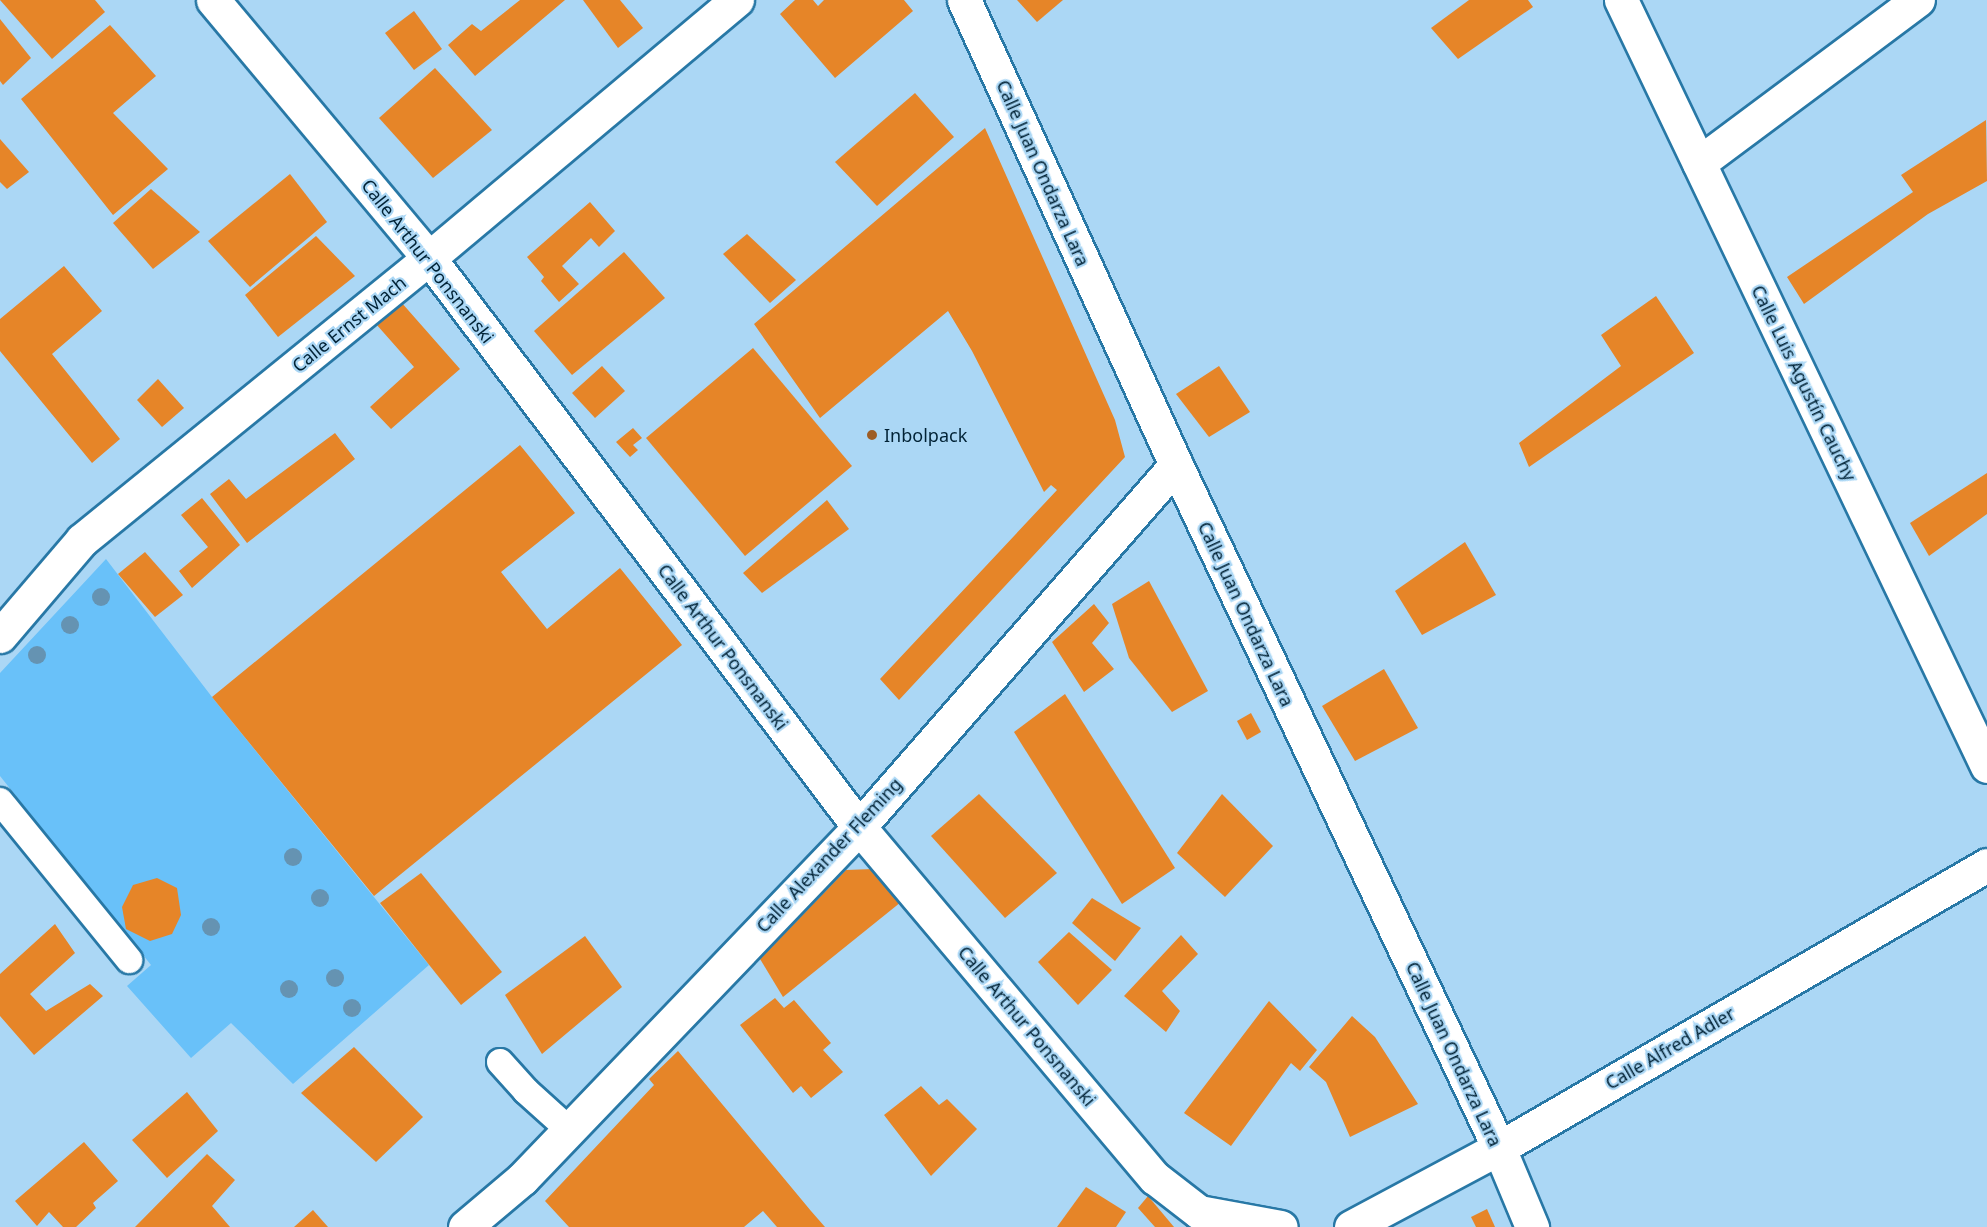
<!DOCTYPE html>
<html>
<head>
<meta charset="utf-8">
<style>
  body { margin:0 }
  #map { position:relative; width:1987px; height:1227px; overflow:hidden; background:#abd7f5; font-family:"Noto Sans",sans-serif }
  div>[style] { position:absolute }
  .green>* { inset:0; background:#69c1f9 }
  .building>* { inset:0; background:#e68528 }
  .roads { filter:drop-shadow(2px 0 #2878a6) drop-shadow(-2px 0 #2878a6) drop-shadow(0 2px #2878a6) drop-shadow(0 -2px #2878a6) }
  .lane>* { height:26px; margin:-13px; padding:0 13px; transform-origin:13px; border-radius:13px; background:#fff }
  .street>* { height:33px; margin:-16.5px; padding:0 16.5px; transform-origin:16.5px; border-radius:16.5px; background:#fff }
  .trees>* { width:18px; height:18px; margin:-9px; border-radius:50%; background:#6593b2 }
  .dots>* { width:16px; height:16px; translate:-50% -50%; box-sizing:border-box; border:3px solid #abd7f5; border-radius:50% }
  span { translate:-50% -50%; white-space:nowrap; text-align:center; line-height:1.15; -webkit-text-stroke:4.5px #abd7f5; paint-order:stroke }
  .street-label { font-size:18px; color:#012235 }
  .poi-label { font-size:18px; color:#012235 }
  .left { translate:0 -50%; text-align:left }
</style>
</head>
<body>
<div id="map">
  <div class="green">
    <div style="clip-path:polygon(106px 559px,212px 697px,429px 965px,293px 1084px,231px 1023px,191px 1058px,127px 986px,151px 965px,0 776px,0 673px)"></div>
  </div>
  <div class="building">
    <div style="clip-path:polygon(0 0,95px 0,105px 12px,52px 59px)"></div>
    <div style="clip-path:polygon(520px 0,565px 0,475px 76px,448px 45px,472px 24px,481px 31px)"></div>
    <div style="clip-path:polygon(583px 0,620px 0,643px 28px,618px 48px)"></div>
    <div style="clip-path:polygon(795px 0,813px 0,818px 6px,824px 0,904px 0,913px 11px,835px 78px,780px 14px)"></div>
    <div style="clip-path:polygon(1017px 0,1063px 0,1037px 22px)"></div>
    <div style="clip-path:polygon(1469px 0,1528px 0,1533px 7px,1458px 59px,1431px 28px)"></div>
    <div style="clip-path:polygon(414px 11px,442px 49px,414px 70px,385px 33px)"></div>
    <div style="clip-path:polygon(0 19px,31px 58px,3px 85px,0 81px)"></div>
    <div style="clip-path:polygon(110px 25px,156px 76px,113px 113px,168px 169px,113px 215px,21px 99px)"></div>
    <div style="clip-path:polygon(435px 68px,492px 130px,433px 178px,379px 118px)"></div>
    <div style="clip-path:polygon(915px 93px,954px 137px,877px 206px,835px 162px)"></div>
    <div style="clip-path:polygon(1986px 120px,1987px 181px,1928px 214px,1804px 304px,1787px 277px,1913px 192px,1901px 175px)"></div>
    <div style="clip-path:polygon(985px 128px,1115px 420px,1125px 457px,899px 700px,880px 679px,1057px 490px,1051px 485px,1044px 492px,972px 351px,948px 311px,820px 418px,754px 324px)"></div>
    <div style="clip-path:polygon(0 139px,29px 172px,7px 189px,0 182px)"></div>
    <div style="clip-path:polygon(290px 174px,327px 222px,250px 287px,208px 241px)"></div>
    <div style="clip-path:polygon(151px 189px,200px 232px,153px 269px,113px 223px)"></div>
    <div style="clip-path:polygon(590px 202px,615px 231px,599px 247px,591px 238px,562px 266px,579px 284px,559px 302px,541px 281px,544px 277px,527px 257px)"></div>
    <div style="clip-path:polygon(747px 234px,796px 280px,770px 303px,723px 254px)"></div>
    <div style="clip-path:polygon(316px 236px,355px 276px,278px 337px,245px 295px)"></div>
    <div style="clip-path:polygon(624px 252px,665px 298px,572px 375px,534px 331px)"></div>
    <div style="clip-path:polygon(64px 266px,102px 311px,52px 354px,120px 439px,92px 463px,0 351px,0 319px)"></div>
    <div style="clip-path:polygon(1656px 296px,1694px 353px,1529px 467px,1519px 443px,1621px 366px,1601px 335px)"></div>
    <div style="clip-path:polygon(401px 302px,460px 369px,391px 429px,370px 407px,414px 367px,376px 324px)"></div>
    <div style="clip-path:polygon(753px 348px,852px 466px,745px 556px,646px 438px)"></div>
    <div style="clip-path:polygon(602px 366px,625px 391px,595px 418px,572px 393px)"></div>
    <div style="clip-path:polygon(1219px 366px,1250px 412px,1209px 437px,1176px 394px)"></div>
    <div style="clip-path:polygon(158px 379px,184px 408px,162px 427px,137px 400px)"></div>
    <div style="clip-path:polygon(633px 428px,642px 438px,633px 445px,638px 450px,630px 457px,616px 442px)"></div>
    <div style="clip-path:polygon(335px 433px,355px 459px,247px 543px,210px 494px,229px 479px,246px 499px)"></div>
    <div style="clip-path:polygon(520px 445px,575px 513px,501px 572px,547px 629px,620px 568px,682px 645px,374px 896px,212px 697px)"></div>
    <div style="clip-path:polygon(1987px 473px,1987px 514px,1929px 556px,1910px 523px)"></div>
    <div style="clip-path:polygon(202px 498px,240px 545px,192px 588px,179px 571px,208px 547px,181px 515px)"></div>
    <div style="clip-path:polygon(827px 500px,849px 529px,762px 593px,743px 573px)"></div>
    <div style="clip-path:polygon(1465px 542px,1496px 595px,1422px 635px,1395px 591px)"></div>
    <div style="clip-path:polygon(145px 552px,183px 595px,155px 617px,118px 574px)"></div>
    <div style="clip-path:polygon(1149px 581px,1208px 691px,1172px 712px,1129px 658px,1112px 604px)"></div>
    <div style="clip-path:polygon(1094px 604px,1109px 623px,1092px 643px,1114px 669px,1084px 692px,1052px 642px)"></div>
    <div style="clip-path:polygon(1384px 669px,1418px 728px,1355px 761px,1322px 706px)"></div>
    <div style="clip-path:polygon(1065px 694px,1175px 868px,1122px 904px,1014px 732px)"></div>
    <div style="clip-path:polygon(1251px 713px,1261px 732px,1247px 740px,1237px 721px)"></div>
    <div style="clip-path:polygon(979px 794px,1057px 873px,1005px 918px,931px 836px)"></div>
    <div style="clip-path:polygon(1222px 794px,1273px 846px,1225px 897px,1177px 853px)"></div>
    <div style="clip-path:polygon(873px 869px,901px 902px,783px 997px,760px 959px,846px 870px)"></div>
    <div style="clip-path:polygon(421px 873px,502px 972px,461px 1005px,380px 903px)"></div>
    <div style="clip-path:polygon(157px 878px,177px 888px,181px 915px,172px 934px,150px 941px,126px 929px,122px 907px,133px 885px)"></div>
    <div style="clip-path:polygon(1092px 898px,1141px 928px,1115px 961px,1072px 923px)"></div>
    <div style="clip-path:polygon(55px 924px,75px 953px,30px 994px,46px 1011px,90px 984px,103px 996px,34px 1055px,0 1016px,0 974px)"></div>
    <div style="clip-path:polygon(1069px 932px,1112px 970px,1078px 1005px,1038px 962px)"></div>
    <div style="clip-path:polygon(1181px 935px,1198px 954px,1162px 991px,1180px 1011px,1166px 1032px,1124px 996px)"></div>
    <div style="clip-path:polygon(585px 936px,622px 987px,542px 1054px,505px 995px)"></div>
    <div style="clip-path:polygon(775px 998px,784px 1008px,794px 1000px,831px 1043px,823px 1050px,843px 1072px,811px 1098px,801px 1086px,793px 1093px,740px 1025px)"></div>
    <div style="clip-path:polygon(1269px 1001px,1317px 1050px,1300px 1071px,1291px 1063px,1231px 1146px,1184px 1113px)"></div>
    <div style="clip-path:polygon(1352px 1016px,1375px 1037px,1418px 1104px,1350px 1137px,1326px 1082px,1309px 1067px)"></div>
    <div style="clip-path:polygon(354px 1047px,423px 1117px,376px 1162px,301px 1093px)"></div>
    <div style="clip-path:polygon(678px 1051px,811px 1211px,825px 1227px,777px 1227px,763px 1211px,744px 1227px,569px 1227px,545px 1201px,654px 1085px,649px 1079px)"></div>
    <div style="clip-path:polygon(921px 1086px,939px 1105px,947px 1099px,977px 1129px,931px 1176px,884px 1115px)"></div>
    <div style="clip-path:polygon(187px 1092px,218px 1131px,167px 1178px,132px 1140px)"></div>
    <div style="clip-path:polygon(84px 1142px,118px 1181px,93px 1203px,96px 1208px,76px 1227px,63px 1227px,49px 1212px,37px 1226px,15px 1201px)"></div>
    <div style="clip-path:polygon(207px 1154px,235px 1180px,212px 1206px,230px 1227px,135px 1227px)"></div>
    <div style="clip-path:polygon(1086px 1187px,1126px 1212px,1116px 1227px,1057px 1227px)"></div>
    <div style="clip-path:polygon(1148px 1196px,1174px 1227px,1155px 1227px,1138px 1208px)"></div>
    <div style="clip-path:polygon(1487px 1209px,1495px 1227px,1476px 1227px,1471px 1217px)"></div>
    <div style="clip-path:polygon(313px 1210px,328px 1227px,294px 1227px)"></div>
  </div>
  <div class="roads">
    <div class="lane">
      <div style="left:0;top:801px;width:205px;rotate:50.9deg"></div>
      <div style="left:500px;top:1062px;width:39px;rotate:48deg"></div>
      <div style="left:526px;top:1091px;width:57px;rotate:42.1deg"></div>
    </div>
    <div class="street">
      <div style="left:213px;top:0;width:336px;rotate:50.1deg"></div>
      <div style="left:429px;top:258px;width:713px;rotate:52.92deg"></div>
      <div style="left:859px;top:827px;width:459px;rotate:49.9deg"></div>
      <div style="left:1155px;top:1178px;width:56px;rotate:37.7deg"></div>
      <div style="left:1199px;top:1212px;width:83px;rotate:10.4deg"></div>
      <div style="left:964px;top:0;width:511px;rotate:65.49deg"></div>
      <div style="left:1176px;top:465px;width:756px;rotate:64.69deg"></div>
      <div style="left:1499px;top:1148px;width:86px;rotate:67.3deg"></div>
      <div style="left:1621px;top:0;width:849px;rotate:64.46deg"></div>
      <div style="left:1699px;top:163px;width:273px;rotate:-36.7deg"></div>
      <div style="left:0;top:636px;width:126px;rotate:-49.5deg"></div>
      <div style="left:82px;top:540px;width:447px;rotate:-39.1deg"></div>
      <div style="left:429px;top:258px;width:402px;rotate:-40deg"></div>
      <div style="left:465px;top:1227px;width:75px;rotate:-40.1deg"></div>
      <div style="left:522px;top:1179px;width:487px;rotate:-46.2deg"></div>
      <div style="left:859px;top:827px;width:481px;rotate:-48.8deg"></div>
      <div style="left:1351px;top:1227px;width:168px;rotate:-28.1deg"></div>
      <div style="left:1499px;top:1148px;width:564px;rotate:-30.11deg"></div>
    </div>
  </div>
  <div class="trees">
    <div style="left:101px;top:597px"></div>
    <div style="left:70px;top:625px"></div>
    <div style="left:37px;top:655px"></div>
    <div style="left:293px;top:857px"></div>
    <div style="left:320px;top:898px"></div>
    <div style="left:211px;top:927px"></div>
    <div style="left:335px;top:978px"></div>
    <div style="left:289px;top:989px"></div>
    <div style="left:352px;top:1008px"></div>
  </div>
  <div class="dots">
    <div style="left:872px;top:435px;background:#9d5d25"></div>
  </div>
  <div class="street-label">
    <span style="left:1043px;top:173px;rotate:66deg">Calle Juan Ondarza Lara</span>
    <span style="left:428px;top:261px;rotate:52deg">Calle Arthur Ponsnanski</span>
    <span style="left:349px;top:324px;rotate:-39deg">Calle Ernst Mach</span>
    <span style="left:1804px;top:383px;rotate:64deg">Calle Luis Agustín Cauchy</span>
    <span style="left:1246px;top:614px;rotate:65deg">Calle Juan Ondarza Lara</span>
    <span style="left:723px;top:647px;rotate:53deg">Calle Arthur Ponsnanski</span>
    <span style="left:829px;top:855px;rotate:-47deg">Calle Alexander Fleming</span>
    <span style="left:1027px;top:1026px;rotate:50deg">Calle Arthur Ponsnanski</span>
    <span style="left:1670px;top:1048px;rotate:-30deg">Calle Alfred Adler</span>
    <span style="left:1454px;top:1054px;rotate:65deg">Calle Juan Ondarza Lara</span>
  </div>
  <div class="poi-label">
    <span class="left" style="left:884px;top:435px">Inbolpack</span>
  </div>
</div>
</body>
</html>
